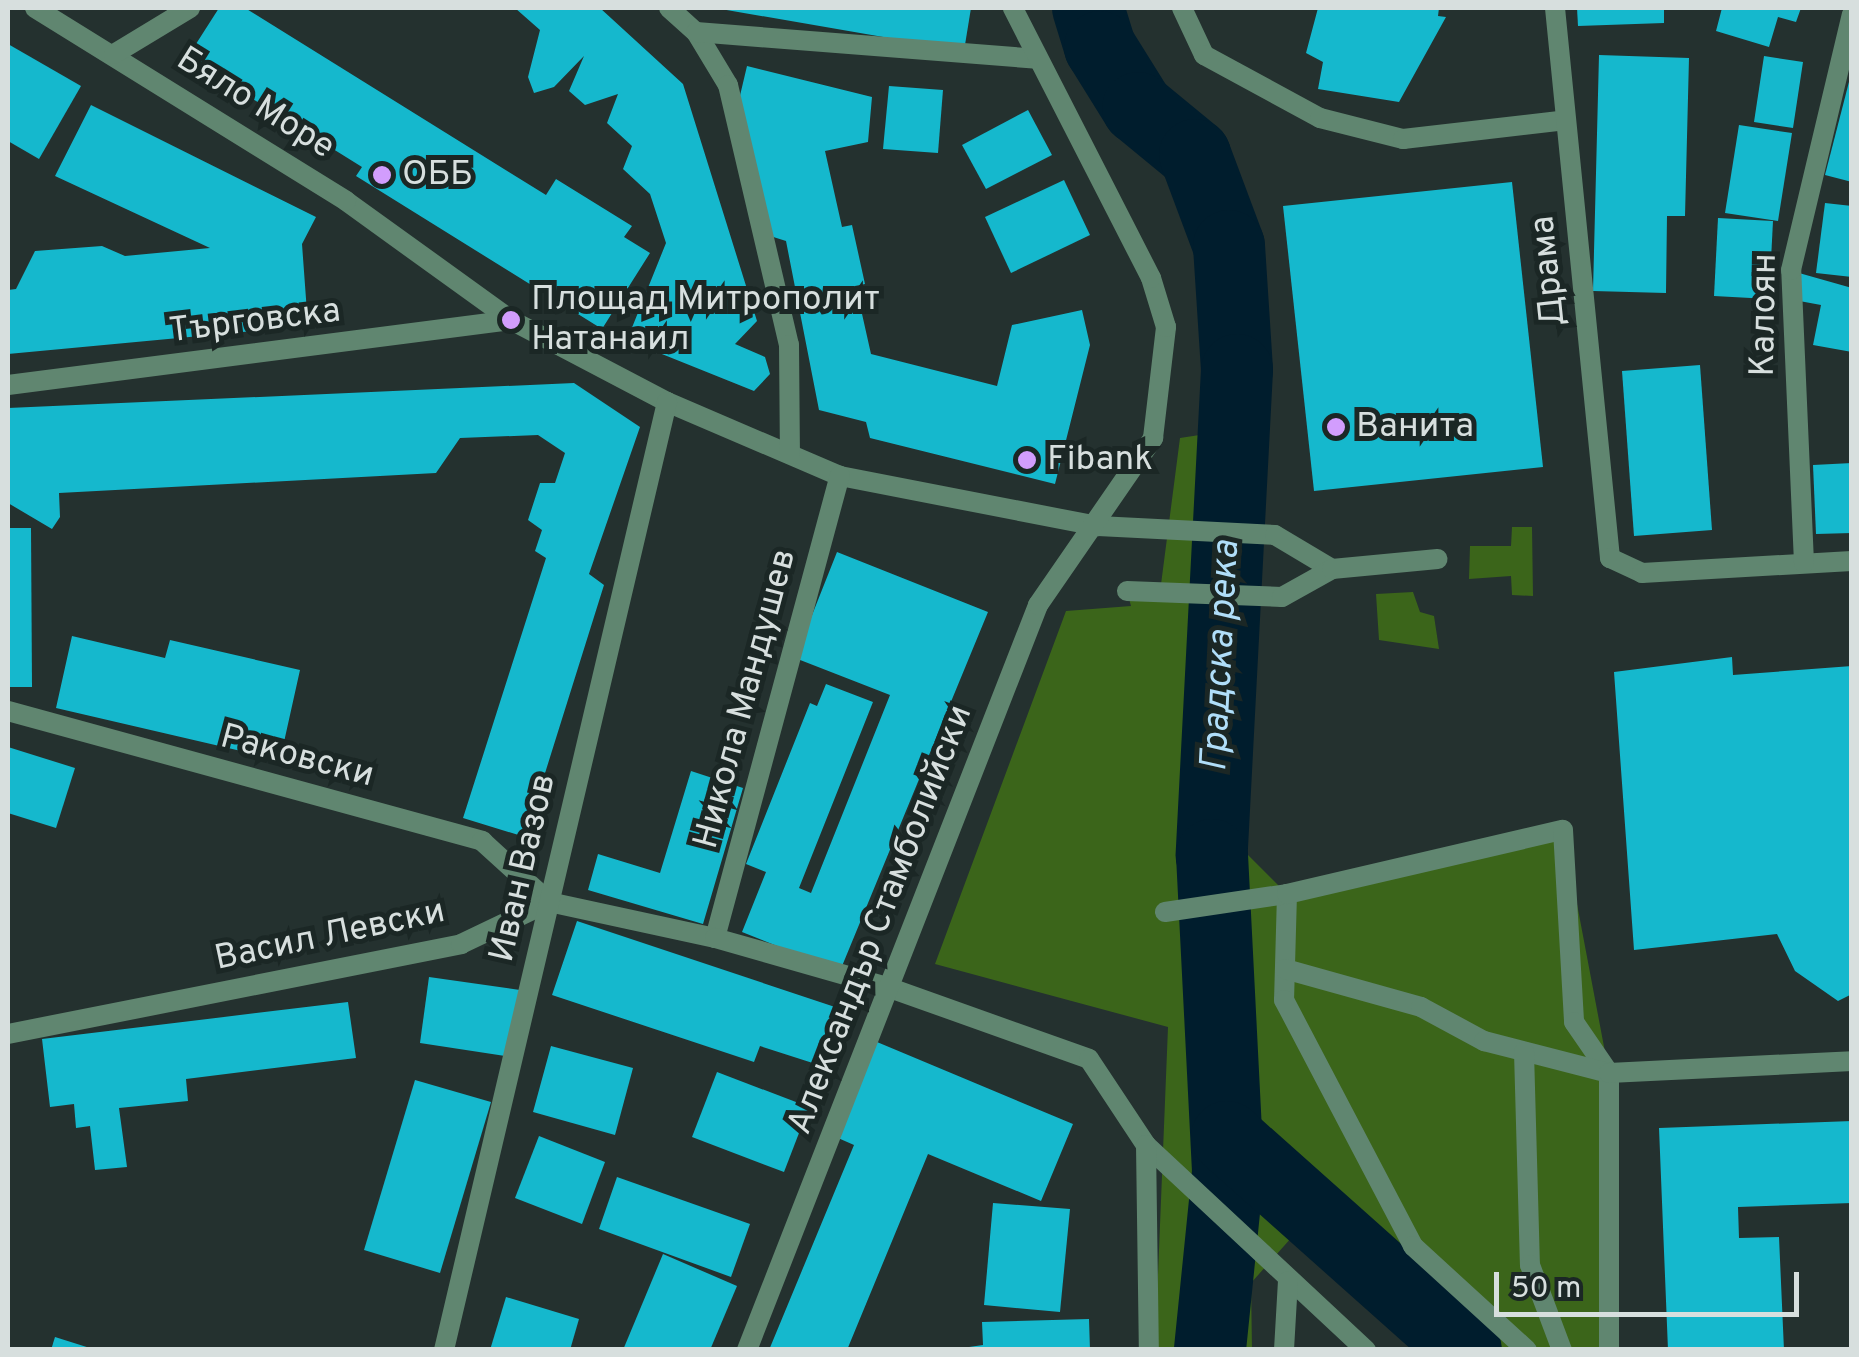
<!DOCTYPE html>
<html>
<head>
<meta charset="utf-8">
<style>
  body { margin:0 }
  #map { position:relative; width:1859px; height:1357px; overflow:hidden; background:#24312f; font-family:Overpass,sans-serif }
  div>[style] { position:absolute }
  .green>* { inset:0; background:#3b651a }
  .river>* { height:72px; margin:-36px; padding:0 36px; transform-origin:36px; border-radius:36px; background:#001d2d }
  .building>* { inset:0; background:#15b8cd }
  .pedestrian>* { height:20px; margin:-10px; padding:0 10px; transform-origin:10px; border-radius:10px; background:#608670 }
  .minor>* { height:20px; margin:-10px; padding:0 10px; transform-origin:10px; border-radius:10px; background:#608670 }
  .dots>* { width:28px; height:28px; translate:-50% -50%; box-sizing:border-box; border:5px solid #1b2725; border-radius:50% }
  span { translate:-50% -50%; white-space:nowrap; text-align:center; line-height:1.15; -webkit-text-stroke:10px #1b2725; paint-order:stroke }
  .street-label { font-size:35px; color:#d7dfde }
  .poi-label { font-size:35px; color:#d7dfde }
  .left { translate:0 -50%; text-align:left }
  .water-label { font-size:38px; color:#b0def9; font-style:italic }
  .frame { position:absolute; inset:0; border:10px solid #d7dfde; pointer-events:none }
  .scale { position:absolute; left:1494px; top:1272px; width:305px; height:45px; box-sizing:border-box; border:5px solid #d7dfde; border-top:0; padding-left:12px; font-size:30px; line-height:35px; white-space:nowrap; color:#d7dfde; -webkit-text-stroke:8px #1b2725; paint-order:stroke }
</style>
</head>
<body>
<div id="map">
  <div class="green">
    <div style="clip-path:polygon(1258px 426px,1241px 629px,1243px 850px,1287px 894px,1563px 830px,1609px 1073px,1609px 1349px,1423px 1349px,1292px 1237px,1251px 1283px,1252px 1349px,1155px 1349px,1168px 1027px,935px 964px,1066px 611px,1131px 606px,1127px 591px,1160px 592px,1180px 438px)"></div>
    <div style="clip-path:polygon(1512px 527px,1532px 527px,1533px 596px,1512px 595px,1511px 576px,1469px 579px,1470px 546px,1511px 546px)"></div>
    <div style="clip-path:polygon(1413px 592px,1420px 612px,1434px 616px,1439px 649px,1379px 640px,1376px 594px)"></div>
  </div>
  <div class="river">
    <div style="left:1088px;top:8px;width:41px;rotate:72.9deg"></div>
    <div style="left:1100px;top:47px;width:72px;rotate:58.1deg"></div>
    <div style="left:1138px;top:108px;width:74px;rotate:39.5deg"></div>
    <div style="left:1195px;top:155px;width:97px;rotate:69.5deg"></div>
    <div style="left:1229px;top:246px;width:124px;rotate:86.3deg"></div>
    <div style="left:1237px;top:370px;width:486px;rotate:93deg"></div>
    <div style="left:1212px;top:855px;width:317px;rotate:87.1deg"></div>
    <div style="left:1228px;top:1172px;width:179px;rotate:95.8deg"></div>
    <div style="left:1227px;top:1137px;width:320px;rotate:41.7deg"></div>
  </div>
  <div class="building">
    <div style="clip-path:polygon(219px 8px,245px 8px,546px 195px,556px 179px,632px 226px,624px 237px,650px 253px,602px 329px,356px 176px,362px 167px,187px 58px)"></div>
    <div style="clip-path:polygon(515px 8px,600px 8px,683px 84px,757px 321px,735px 344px,765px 357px,770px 374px,754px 391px,627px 340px,666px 243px,650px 194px,623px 169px,632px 146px,607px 123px,618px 94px,585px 105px,569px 91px,584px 56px,554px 87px,534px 93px,528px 77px,540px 30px)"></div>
    <div style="clip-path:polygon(715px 8px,971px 8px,964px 51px)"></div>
    <div style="clip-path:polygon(1318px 8px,1439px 8px,1438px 16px,1446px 17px,1399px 102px,1318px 89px,1323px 62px,1306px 53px)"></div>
    <div style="clip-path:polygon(1577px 8px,1664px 8px,1664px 23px,1578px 26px)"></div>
    <div style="clip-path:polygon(1722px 8px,1801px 8px,1796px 22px,1778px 17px,1769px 47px,1716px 31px)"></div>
    <div style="clip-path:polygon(8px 44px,81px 86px,39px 159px,8px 141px)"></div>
    <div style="clip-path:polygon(1599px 55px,1689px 58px,1685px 216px,1667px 216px,1666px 293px,1593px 291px)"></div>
    <div style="clip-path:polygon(1764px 56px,1803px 62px,1793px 128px,1754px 122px)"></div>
    <div style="clip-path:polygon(747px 66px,872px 97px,868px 142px,825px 151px,842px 227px,852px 225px,865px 284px,835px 290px,858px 296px,871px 354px,997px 386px,1012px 325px,1082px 310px,1090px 345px,1055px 484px,870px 438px,866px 422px,819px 410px,786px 241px,767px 235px,738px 104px)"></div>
    <div style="clip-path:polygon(1850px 78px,1852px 79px,1852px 182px,1825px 175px)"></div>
    <div style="clip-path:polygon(889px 86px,943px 90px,938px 153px,883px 149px)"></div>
    <div style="clip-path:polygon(91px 105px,316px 217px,302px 244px,308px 326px,8px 354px,8px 290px,16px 289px,35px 251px,102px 246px,125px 256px,210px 248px,55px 176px)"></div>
    <div style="clip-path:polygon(1028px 110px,1052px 155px,986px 189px,962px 145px)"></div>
    <div style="clip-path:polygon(1739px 125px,1792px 133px,1778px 221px,1725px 213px)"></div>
    <div style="clip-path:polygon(1064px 180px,1090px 235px,1011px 273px,985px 217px)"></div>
    <div style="clip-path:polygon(1512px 182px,1543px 467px,1314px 491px,1283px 206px)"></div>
    <div style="clip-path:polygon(1825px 203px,1852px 206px,1852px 277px,1816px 273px)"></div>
    <div style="clip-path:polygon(1718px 218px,1773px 221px,1769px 299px,1714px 296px)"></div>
    <div style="clip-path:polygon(1799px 273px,1852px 288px,1852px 352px,1813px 345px,1821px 305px,1794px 300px)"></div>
    <div style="clip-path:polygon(1700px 365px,1712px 530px,1634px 536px,1622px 371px)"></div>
    <div style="clip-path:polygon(574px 383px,640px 427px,589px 574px,604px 585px,525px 837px,463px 818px,546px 558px,535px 551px,542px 530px,528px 520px,540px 483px,555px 483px,565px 453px,538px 435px,460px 438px,436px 473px,59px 493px,60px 517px,52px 529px,8px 503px,8px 408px)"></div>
    <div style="clip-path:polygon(1852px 463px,1852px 533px,1816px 534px,1813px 465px)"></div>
    <div style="clip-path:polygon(8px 528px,31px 528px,32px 687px,8px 687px)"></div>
    <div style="clip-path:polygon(837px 552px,988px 612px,840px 971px,742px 932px,766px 872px,746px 864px,810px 703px,817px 706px,826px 684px,873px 702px,799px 888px,811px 893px,890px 695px,795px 658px)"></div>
    <div style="clip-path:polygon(72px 636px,165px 658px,170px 640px,300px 670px,280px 760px,56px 708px)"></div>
    <div style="clip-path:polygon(1732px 657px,1733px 675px,1852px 666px,1852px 994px,1838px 1001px,1795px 971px,1777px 934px,1634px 950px,1614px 672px)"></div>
    <div style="clip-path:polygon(8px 747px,75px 768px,56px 828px,8px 813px)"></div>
    <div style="clip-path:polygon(691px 771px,743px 788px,703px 924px,588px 890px,598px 854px,660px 873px)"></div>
    <div style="clip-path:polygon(577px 921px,841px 1009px,822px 1066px,760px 1046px,754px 1062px,552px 995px)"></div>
    <div style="clip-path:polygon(429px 977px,520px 990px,511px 1057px,420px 1043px)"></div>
    <div style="clip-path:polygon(348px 1002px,356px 1058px,186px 1079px,188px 1101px,119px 1108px,127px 1167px,95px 1170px,90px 1126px,76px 1128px,74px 1104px,50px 1107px,42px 1039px)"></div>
    <div style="clip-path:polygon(877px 1042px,1073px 1124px,1041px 1201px,928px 1154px,847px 1350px,769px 1350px,854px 1145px,838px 1138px)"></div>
    <div style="clip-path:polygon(551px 1046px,633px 1068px,615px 1135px,533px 1112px)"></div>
    <div style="clip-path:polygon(717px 1072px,809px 1107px,784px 1172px,692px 1137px)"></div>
    <div style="clip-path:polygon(415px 1080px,491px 1102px,440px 1273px,364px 1250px)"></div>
    <div style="clip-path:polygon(1852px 1121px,1852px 1203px,1738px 1207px,1739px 1238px,1779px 1237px,1784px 1350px,1668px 1350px,1659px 1128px)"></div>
    <div style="clip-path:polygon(539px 1136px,605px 1162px,582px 1224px,515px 1198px)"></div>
    <div style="clip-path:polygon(617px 1177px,750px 1224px,731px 1277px,599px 1229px)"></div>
    <div style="clip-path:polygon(993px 1203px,1070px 1209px,1060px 1312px,984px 1305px)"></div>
    <div style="clip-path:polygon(663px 1254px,737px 1286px,710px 1350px,623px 1350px)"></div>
    <div style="clip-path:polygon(506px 1297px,579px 1319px,570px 1350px,490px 1350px)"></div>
    <div style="clip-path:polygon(1089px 1319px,1090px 1350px,948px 1350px,983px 1345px,982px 1322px)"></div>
    <div style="clip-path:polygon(55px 1337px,93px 1349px,93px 1350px,51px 1350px)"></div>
  </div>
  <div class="pedestrian">
    <div style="left:346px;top:201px;width:203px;rotate:35.8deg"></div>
    <div style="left:511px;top:320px;width:176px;rotate:27.7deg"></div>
    <div style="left:667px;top:402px;width:188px;rotate:23.2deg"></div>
    <div style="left:840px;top:476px;width:263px;rotate:11deg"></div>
    <div style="left:1098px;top:526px;width:177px;rotate:2.9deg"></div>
    <div style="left:1275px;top:535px;width:66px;rotate:30.8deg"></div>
    <div style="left:8px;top:385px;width:507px;rotate:-7.36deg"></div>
    <div style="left:1127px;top:591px;width:155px;rotate:2.2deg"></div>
    <div style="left:1282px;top:597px;width:57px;rotate:-29.2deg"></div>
    <div style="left:1332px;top:569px;width:106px;rotate:-5.4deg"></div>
    <div style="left:1287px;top:894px;width:106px;rotate:91.6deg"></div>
    <div style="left:1284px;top:1000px;width:278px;rotate:62.3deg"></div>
    <div style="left:1413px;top:1246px;width:154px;rotate:42.4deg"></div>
    <div style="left:1165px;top:912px;width:123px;rotate:-8.4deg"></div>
    <div style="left:1287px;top:894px;width:283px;rotate:-13.1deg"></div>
    <div style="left:1563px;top:830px;width:192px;rotate:86.7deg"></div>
    <div style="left:1574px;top:1022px;width:62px;rotate:55.5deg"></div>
    <div style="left:1609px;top:1073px;width:277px;rotate:90deg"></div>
    <div style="left:1285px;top:969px;width:141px;rotate:15.6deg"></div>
    <div style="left:1421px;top:1007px;width:72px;rotate:28.4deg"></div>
    <div style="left:1484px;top:1041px;width:129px;rotate:14.4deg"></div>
    <div style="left:1524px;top:1052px;width:213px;rotate:88.4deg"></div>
    <div style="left:1530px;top:1265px;width:91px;rotate:69.4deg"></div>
  </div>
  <div class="minor">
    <div style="left:35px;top:8px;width:366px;rotate:31.8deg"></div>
    <div style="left:669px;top:8px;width:36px;rotate:42deg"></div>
    <div style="left:696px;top:32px;width:62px;rotate:58.9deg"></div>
    <div style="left:728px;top:85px;width:267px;rotate:76.8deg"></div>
    <div style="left:789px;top:345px;width:109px;rotate:89.5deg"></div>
    <div style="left:1182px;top:8px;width:52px;rotate:64.9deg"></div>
    <div style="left:1204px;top:55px;width:132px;rotate:28.5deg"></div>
    <div style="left:1320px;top:118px;width:86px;rotate:14.2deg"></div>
    <div style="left:1403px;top:139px;width:164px;rotate:-6.6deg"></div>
    <div style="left:1555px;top:8px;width:553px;rotate:84.29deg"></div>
    <div style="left:1610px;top:558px;width:35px;rotate:25deg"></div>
    <div style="left:1642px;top:573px;width:210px;rotate:-3.3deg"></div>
    <div style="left:696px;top:32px;width:342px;rotate:4.5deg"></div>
    <div style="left:114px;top:54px;width:89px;rotate:-31.2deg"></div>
    <div style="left:1804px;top:563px;width:293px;rotate:-92.5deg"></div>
    <div style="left:1791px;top:270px;width:263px;rotate:-76.6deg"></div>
    <div style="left:8px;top:711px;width:492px;rotate:15.3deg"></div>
    <div style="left:482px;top:841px;width:91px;rotate:42.3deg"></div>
    <div style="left:715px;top:938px;width:479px;rotate:-74.9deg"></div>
    <div style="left:8px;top:1034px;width:462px;rotate:-11.2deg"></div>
    <div style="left:461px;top:944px;width:98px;rotate:-25.5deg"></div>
    <div style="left:549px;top:902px;width:170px;rotate:12.2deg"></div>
    <div style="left:715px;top:938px;width:182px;rotate:15.9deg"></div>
    <div style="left:890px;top:988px;width:211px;rotate:19.6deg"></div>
    <div style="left:1089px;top:1059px;width:103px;rotate:56.5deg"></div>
    <div style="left:1146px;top:1145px;width:301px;rotate:43deg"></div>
    <div style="left:1609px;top:1073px;width:243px;rotate:-2.8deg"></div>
    <div style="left:1146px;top:1145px;width:205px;rotate:89.2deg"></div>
    <div style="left:444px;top:1350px;width:974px;rotate:-76.76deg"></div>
    <div style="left:747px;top:1350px;width:800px;rotate:-68.66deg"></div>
    <div style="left:1038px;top:605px;width:203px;rotate:-55.4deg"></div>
    <div style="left:1153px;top:438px;width:112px;rotate:-83.3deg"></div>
    <div style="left:1166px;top:327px;width:51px;rotate:-107deg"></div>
    <div style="left:1151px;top:278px;width:303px;rotate:-117.1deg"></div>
    <div style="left:1284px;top:1350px;width:69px;rotate:-86.7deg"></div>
  </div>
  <div class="dots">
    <div style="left:382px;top:175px;background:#d29dfd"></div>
    <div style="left:511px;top:320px;background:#d29dfd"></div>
    <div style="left:1336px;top:427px;background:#d29dfd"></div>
    <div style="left:1027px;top:460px;background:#d29dfd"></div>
  </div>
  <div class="street-label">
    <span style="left:255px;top:104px;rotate:32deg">Бяло Море</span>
    <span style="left:1549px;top:271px;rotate:-96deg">Драма</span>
    <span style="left:1765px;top:315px;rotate:-89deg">Калоян</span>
    <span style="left:255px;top:322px;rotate:-7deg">Търговска</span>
    <span style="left:746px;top:699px;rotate:-75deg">Никола Мандушев</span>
    <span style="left:297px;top:757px;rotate:15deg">Раковски</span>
    <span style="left:524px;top:868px;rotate:-77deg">Иван Вазов</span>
    <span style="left:881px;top:920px;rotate:-69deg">Александър Стамболийски</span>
    <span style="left:330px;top:936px;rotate:-12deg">Васил Левски</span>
  </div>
  <div class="poi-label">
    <span class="left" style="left:402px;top:175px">ОББ</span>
    <span class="left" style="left:531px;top:320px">Площад Митрополит<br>Натанаил</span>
    <span class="left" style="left:1356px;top:427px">Ванита</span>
    <span class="left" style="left:1047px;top:460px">Fibank</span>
  </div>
  <div class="water-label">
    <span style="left:1222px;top:656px;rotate:-87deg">Градска река</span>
  </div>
  <div class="frame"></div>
  <div class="scale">50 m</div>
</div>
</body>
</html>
